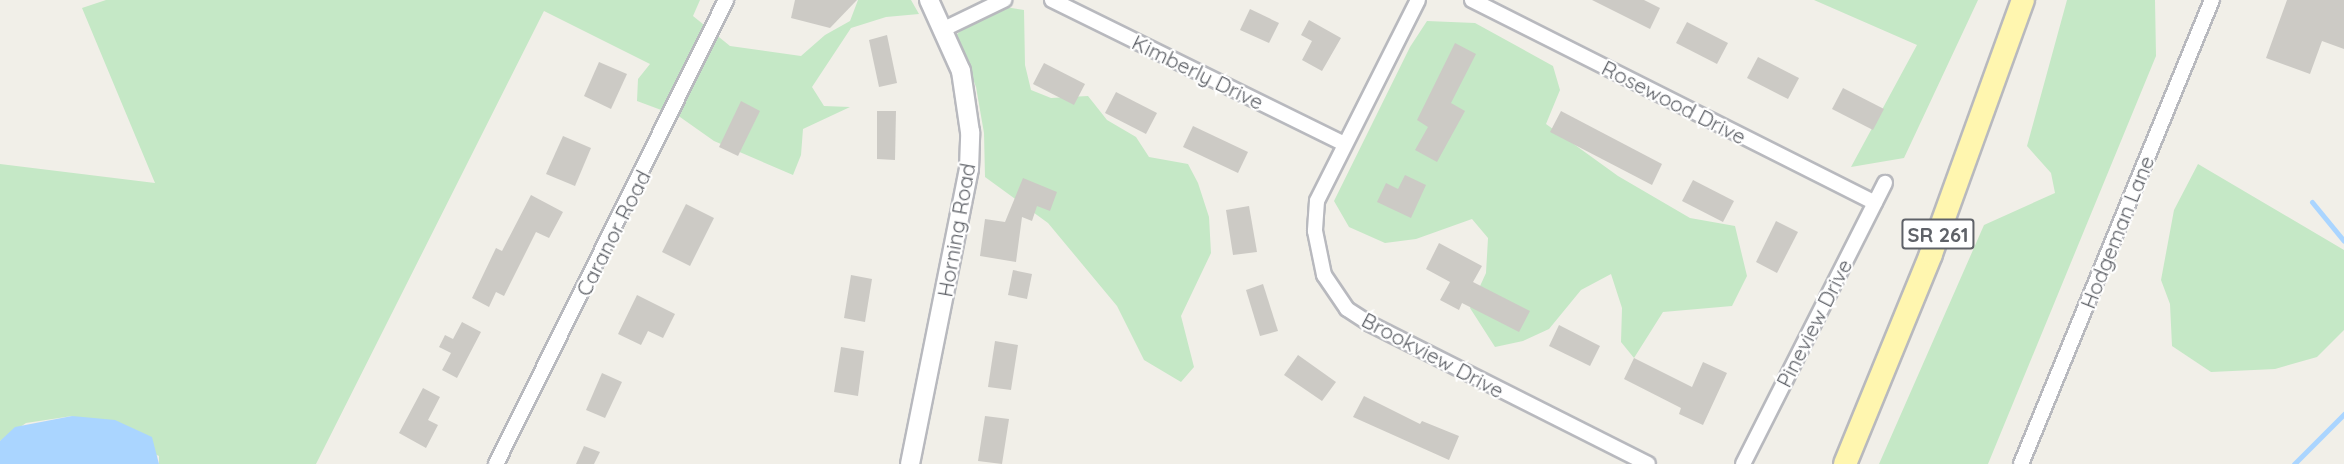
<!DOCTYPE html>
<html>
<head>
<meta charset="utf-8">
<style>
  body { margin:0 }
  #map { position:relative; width:2344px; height:464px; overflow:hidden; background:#f1efe8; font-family:Quicksand,sans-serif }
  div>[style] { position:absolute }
  .green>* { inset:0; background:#c5e8c6 }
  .water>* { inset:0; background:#aad5ff }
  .stream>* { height:5px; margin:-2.5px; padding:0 2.5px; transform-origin:2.5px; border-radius:2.5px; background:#aad5ff }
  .building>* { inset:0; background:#cccac5 }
  .roads { filter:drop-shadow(2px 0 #b8b9be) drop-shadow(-2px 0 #b8b9be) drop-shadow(0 2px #b8b9be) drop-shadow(0 -2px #b8b9be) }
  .minor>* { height:14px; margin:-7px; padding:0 7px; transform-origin:7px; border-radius:7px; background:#fff }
  .tertiary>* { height:18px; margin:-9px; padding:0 9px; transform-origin:9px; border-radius:9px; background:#fff }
  .primary>* { height:22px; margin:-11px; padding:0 11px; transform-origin:11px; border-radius:11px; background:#fff6af }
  span { translate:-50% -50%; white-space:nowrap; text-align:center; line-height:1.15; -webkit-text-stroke:4.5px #fff; paint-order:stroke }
  .shield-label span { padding:2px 4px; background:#fff; border:2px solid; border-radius:4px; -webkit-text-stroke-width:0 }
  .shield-label { font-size:20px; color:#5f6268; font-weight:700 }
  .street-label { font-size:21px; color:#5f6268 }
</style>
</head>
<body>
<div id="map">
  <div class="green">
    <div style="clip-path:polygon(106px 0,700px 0,693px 16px,730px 46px,801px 56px,825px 35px,850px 21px,858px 0,911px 0,919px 14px,886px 17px,851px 28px,812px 87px,824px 106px,850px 107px,803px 129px,801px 155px,793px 175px,714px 141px,680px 117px,637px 101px,638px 79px,650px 64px,544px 11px,316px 464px,159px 464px,159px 456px,72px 416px,26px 423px,0 441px,0 164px,155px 183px,82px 8px)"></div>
    <div style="clip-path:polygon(1814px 0,1978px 0,1904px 158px,1851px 167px,1917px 45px)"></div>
    <div style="clip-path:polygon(2067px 0,2155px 0,2156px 56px,1988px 464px,1879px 464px,1984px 225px,2055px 193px,2051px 173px,2027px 146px)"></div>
    <div style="clip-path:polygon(991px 5px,1024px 10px,1025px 65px,1031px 90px,1051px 98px,1088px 96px,1107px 120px,1136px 137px,1149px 157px,1188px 164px,1198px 183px,1209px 217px,1211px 253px,1181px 316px,1194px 367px,1181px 382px,1144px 360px,1117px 306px,1048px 223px,985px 177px,984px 133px,976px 87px,956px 35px)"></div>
    <div style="clip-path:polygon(1427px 21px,1475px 23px,1553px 66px,1560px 90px,1546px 124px,1618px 176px,1690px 218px,1735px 226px,1747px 276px,1732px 306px,1663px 312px,1634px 358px,1621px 342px,1622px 308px,1611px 274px,1581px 290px,1549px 329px,1523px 341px,1495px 347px,1470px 308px,1486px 273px,1488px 238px,1472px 219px,1416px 239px,1385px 243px,1349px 227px,1334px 201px,1410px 47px)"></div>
    <div style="clip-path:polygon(2198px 164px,2344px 250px,2344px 330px,2317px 357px,2275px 369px,2211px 372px,2172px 346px,2170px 304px,2161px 280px,2174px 210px)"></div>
  </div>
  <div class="water">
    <div style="clip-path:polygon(72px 416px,115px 420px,152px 437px,159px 464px,0 464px,0 441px,15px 427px)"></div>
  </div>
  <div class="stream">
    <div style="left:2312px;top:202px;width:50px;rotate:50.6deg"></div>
    <div style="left:2294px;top:464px;width:71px;rotate:-45deg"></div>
  </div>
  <div class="building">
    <div style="clip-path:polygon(795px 0,857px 0,830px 28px,791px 18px)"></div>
    <div style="clip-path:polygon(1592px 0,1644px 0,1660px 8px,1650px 29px)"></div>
    <div style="clip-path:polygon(2287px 0,2344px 0,2344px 49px,2322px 41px,2310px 74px,2266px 58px)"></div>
    <div style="clip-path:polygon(1250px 9px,1279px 23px,1269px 43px,1240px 30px)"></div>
    <div style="clip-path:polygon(1309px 20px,1341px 38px,1322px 71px,1302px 60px,1312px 41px,1301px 35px)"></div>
    <div style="clip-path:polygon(1687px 22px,1728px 43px,1717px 64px,1676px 43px)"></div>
    <div style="clip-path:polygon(887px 35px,897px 83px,879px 87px,869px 40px)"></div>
    <div style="clip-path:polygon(1455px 43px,1476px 54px,1451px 103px,1465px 111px,1437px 162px,1415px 150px,1428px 127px,1417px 120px)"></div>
    <div style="clip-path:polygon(1758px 57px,1799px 78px,1788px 99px,1747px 78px)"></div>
    <div style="clip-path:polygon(599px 62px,627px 74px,611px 109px,584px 96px)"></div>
    <div style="clip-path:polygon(1044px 63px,1085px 84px,1074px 105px,1033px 84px)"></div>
    <div style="clip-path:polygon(1843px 88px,1884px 109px,1873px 130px,1832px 109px)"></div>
    <div style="clip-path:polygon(1116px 92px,1157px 113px,1146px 134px,1105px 113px)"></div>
    <div style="clip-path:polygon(741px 101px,760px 111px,738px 156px,719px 147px)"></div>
    <div style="clip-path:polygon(877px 111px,896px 111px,895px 160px,877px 159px)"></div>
    <div style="clip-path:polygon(1561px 111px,1662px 164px,1652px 185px,1550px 132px)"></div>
    <div style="clip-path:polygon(1193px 126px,1248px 152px,1238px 173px,1183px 147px)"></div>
    <div style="clip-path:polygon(563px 136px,591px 148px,575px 186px,546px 174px)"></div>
    <div style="clip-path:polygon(1405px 175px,1426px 185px,1411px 218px,1377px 202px,1386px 183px,1398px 189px)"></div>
    <div style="clip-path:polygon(1023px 178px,1057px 192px,1050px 211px,1037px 206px,1032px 221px,1022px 217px,1016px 262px,980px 256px,985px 219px,1005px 222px)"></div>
    <div style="clip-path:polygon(1693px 180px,1734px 201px,1723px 222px,1682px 201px)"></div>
    <div style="clip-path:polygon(531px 195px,563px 212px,549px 238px,536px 232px,504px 296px,496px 292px,489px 307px,472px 298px,496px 248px,502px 251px)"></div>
    <div style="clip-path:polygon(686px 204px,714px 218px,690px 266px,662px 252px)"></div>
    <div style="clip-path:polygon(1249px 206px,1257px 252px,1233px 255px,1226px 210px)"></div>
    <div style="clip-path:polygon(1776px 221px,1798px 232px,1777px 273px,1756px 262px)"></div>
    <div style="clip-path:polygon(1439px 243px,1482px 266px,1473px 282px,1530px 311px,1519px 332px,1462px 303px,1459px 310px,1440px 300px,1450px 282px,1426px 269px)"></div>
    <div style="clip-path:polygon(1013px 270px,1032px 274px,1027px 299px,1008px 295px)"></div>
    <div style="clip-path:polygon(851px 275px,872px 279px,865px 322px,844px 318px)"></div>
    <div style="clip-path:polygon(1263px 284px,1278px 331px,1260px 336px,1246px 290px)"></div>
    <div style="clip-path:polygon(637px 295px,675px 314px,663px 338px,648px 331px,641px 345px,618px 334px)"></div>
    <div style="clip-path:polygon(462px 322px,481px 332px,457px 378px,442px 370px,451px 353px,439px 347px,445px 335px,453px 339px)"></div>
    <div style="clip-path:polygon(1559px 325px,1600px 346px,1590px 366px,1549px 346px)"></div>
    <div style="clip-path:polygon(995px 341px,1018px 345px,1011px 390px,988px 387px)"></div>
    <div style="clip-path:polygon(841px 347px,864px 351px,858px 396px,834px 392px)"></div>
    <div style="clip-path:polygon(1298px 355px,1336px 382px,1322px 401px,1284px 375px)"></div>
    <div style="clip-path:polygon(1634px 358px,1692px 387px,1703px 362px,1727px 373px,1703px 425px,1679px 414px,1681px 408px,1624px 379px)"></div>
    <div style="clip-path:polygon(602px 373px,622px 382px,605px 418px,586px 410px)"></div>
    <div style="clip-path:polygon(423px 388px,440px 397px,428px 420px,438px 425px,426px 448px,399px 433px)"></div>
    <div style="clip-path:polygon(1364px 396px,1420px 424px,1422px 421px,1459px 436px,1449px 460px,1353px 417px)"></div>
    <div style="clip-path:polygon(985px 416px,1009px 419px,1002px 464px,978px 461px)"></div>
    <div style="clip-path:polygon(584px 446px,600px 452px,594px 464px,576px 464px)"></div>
  </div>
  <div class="roads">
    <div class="minor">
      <div style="left:1052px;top:0;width:326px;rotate:26.2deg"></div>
      <div style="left:1418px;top:0;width:225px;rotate:116.7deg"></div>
      <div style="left:1317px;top:201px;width:30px;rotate:94deg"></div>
      <div style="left:1315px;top:231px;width:45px;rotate:78.4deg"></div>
      <div style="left:1324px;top:275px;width:41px;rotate:55.9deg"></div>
      <div style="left:1347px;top:309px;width:27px;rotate:33deg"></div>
      <div style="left:1370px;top:324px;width:311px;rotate:26.7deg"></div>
      <div style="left:1472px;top:0;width:451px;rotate:26.7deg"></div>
      <div style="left:944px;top:29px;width:67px;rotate:-25.8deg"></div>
      <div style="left:496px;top:464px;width:518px;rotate:-63.63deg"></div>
      <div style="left:1743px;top:464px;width:315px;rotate:-63.2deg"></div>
      <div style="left:2021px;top:464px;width:502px;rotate:-67.63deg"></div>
    </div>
    <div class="tertiary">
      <div style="left:910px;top:464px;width:301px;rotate:-78.7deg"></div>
      <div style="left:969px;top:169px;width:37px;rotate:-88deg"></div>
      <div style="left:970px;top:132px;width:62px;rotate:-98.4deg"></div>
      <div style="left:961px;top:71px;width:78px;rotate:-114.3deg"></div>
    </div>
    <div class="primary">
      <div style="left:1845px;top:464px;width:227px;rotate:-67.7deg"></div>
      <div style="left:1931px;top:254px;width:270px;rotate:-70.1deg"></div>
    </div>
  </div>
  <div class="shield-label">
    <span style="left:1938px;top:234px">SR 261</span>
  </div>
  <div class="street-label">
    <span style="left:1198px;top:72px;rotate:26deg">Kimberly Drive</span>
    <span style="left:1674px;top:102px;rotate:27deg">Rosewood Drive</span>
    <span style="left:956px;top:230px;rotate:-80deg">Horning Road</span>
    <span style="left:2117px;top:232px;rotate:-68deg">Hodgeman Lane</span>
    <span style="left:613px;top:233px;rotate:-63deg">Caranor Road</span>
    <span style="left:1814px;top:323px;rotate:-63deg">Pineview Drive</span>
    <span style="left:1433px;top:355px;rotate:28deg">Brookview Drive</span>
  </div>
</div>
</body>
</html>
